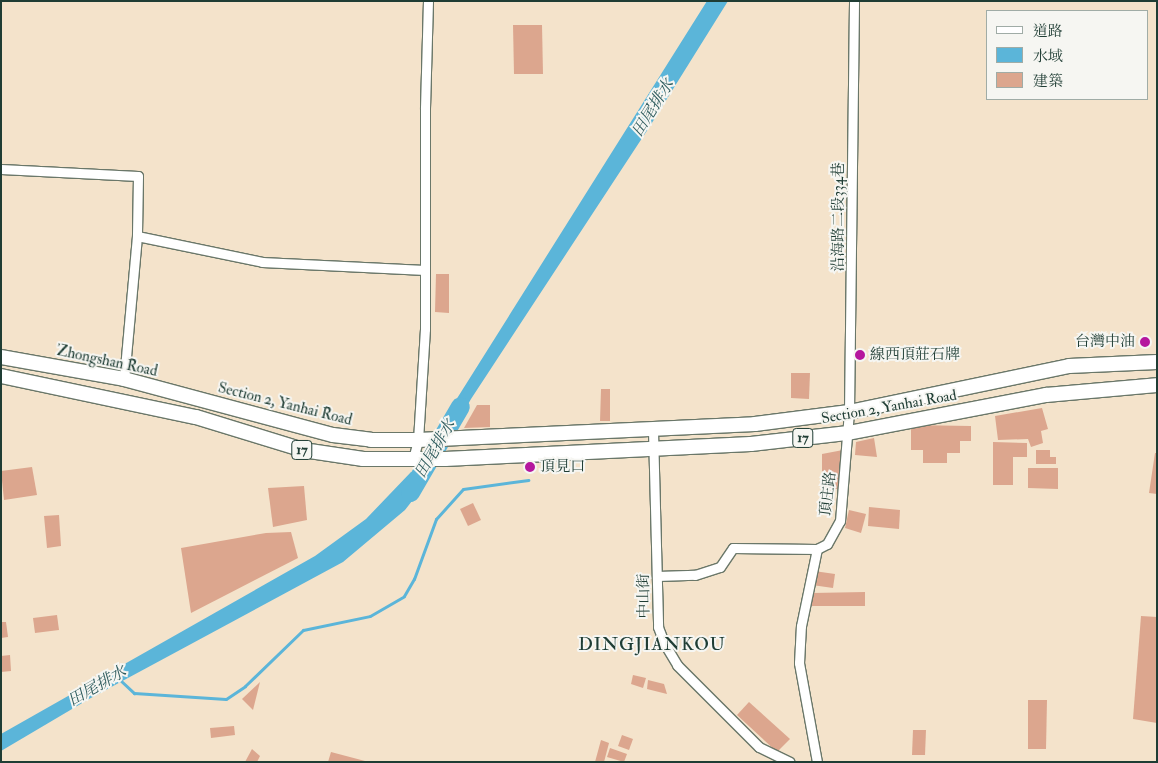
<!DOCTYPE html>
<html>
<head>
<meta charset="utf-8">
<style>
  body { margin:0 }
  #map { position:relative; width:1158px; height:763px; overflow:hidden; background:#f4e3cb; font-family:"IM FELL Double Pica","Noto Serif TC",serif }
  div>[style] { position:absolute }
  .water>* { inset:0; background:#5bb5d9 }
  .stream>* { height:3px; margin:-1.5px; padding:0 1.5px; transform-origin:1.5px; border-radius:1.5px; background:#5bb5d9 }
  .river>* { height:19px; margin:-9.5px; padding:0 9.5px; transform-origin:9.5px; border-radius:9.5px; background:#5bb5d9 }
  .building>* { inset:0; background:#dca68e }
  .roads { filter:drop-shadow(1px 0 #6a7769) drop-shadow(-1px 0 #6a7769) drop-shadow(0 1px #6a7769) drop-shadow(0 -1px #6a7769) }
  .street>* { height:9px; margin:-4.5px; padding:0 4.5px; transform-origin:4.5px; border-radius:4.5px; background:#fff }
  .primary>* { height:14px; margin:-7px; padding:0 7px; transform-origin:7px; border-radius:7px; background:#fff }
  .dots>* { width:14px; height:14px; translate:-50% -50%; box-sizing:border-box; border:2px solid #f6f6f2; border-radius:50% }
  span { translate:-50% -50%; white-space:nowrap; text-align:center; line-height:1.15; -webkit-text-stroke:4px #f6f6f2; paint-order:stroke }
  .shield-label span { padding:1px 4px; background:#f6f6f2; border:1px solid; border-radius:4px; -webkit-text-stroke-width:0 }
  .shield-label { font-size:14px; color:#1f3d34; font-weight:700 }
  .street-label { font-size:15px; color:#1f3d34 }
  .poi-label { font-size:15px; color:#1f3d34 }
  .right { translate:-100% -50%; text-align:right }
  .left { translate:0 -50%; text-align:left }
  .water-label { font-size:16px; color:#2e5b5d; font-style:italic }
  .quarter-label { font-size:18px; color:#1f3d34; letter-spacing:1px }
  .frame { position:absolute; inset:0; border:2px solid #1f3d34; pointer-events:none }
  .legend { position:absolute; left:986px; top:10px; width:162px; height:90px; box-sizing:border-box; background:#f6f6f2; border:1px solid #a0aca6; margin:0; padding:6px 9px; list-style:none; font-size:15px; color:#1f3d34 }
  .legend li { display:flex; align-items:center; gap:10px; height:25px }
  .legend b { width:25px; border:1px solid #a0aca6 }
</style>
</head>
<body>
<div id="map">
  <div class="water">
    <div style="clip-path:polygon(707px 1px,728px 1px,650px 126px,471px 399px,455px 427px,439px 427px)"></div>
    <div style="clip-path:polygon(430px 471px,419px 492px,405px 510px,343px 562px,89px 699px,1px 751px,1px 734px,315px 556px,366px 519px,411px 472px)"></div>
  </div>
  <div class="stream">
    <div style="left:119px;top:679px;width:21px;rotate:43deg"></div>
    <div style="left:134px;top:693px;width:92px;rotate:3.7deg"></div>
    <div style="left:226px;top:699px;width:23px;rotate:-34deg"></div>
    <div style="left:245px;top:686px;width:81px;rotate:-44deg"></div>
    <div style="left:303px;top:630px;width:68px;rotate:-11.8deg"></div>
    <div style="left:370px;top:616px;width:39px;rotate:-30deg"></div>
    <div style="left:404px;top:596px;width:20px;rotate:-60deg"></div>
    <div style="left:414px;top:579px;width:64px;rotate:-69.9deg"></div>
    <div style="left:436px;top:519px;width:40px;rotate:-48deg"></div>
    <div style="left:463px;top:489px;width:66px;rotate:-7.9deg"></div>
  </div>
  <div class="river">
    <div style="left:410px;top:492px;width:99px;rotate:-59.8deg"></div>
  </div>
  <div class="building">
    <div style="clip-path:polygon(513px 25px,542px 25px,543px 74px,514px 74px)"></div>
    <div style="clip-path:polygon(436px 274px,449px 274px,449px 313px,435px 312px)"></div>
    <div style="clip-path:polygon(791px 373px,810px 373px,809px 399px,791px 398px)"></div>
    <div style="clip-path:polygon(601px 389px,610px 389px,610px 421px,600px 421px)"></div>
    <div style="clip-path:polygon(477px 405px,490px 405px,490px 427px,464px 428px)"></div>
    <div style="clip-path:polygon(1042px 408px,1048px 429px,1041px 431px,1043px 443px,1031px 447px,1028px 439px,998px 440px,995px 416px)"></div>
    <div style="clip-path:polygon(911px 425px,971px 426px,971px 441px,960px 441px,960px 453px,947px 453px,947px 463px,923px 463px,923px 450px,911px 450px)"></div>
    <div style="clip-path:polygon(874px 438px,877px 457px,855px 455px,856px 442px)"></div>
    <div style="clip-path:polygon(993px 442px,1027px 443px,1027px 457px,1013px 457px,1013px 485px,993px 485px)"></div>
    <div style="clip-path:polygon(843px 450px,839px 489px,822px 488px,822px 454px)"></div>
    <div style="clip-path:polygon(1036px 450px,1050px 450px,1050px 457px,1056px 457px,1056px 464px,1036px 464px)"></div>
    <div style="clip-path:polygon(1155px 453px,1157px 453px,1157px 494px,1149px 493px)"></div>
    <div style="clip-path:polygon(32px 467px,37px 495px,4px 500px,1px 471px)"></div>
    <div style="clip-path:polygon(1028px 468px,1058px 468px,1058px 489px,1028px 488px)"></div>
    <div style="clip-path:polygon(304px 486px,307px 520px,273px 527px,268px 488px)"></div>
    <div style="clip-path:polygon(473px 503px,481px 520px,468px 526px,460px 509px)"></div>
    <div style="clip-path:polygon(869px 507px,900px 510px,899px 529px,868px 526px)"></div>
    <div style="clip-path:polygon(849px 510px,866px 514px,861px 533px,845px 528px)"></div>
    <div style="clip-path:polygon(59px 515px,61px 546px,47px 548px,44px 516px)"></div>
    <div style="clip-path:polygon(291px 532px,298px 558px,191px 613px,181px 548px,266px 533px)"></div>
    <div style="clip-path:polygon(814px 571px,835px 574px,833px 588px,812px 585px)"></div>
    <div style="clip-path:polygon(865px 592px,865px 606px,812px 606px,812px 593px)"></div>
    <div style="clip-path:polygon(57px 615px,59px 630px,35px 633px,33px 618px)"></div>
    <div style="clip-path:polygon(1141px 616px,1157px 617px,1157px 723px,1133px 719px)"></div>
    <div style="clip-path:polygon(1px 622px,6px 622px,8px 637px,1px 638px)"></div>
    <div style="clip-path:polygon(10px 655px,11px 671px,1px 672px,1px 656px)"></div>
    <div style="clip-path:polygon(633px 675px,646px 678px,643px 688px,631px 684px)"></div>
    <div style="clip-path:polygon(648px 680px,664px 684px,667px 694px,647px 689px)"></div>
    <div style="clip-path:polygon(260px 682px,253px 710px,242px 699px)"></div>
    <div style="clip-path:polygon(1028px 700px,1047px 700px,1046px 749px,1028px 749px)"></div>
    <div style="clip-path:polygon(749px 702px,790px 739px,777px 752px,737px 715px)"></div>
    <div style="clip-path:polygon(234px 726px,235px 735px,211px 738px,210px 728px)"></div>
    <div style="clip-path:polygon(913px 730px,926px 730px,925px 755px,912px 755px)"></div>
    <div style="clip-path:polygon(622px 735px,633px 739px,629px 750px,618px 746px)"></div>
    <div style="clip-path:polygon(601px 740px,609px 743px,604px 762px,595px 762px)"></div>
    <div style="clip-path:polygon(610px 748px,627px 754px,624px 762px,607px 757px)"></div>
    <div style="clip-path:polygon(252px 749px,260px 756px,257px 762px,245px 762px)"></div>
    <div style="clip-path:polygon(331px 752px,365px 761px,365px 762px,328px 762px)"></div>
  </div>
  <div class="roads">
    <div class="street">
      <div style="left:1px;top:169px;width:137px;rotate:2.9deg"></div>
      <div style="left:138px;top:176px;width:60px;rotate:91deg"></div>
      <div style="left:137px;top:236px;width:144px;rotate:95.2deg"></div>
      <div style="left:137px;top:236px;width:128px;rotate:11.7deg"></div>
      <div style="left:262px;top:262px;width:163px;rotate:2.8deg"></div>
      <div style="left:653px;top:431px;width:196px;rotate:88.5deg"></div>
      <div style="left:658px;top:627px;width:17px;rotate:69deg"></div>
      <div style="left:664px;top:643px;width:26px;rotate:59deg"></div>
      <div style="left:677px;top:665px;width:116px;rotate:45deg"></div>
      <div style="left:759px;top:747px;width:34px;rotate:26deg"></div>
      <div style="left:413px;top:459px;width:20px;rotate:-75deg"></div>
      <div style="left:418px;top:440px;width:111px;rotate:-86.4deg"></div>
      <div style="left:425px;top:329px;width:221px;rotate:-90deg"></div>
      <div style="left:425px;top:108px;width:107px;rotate:-88.4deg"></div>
      <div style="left:657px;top:576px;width:38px;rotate:-2deg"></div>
      <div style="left:695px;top:575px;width:26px;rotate:-18deg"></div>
      <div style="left:720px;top:567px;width:23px;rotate:-56deg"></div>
      <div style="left:733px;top:548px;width:84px;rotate:0.7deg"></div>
      <div style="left:817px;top:549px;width:11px;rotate:-27deg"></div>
      <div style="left:827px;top:544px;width:26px;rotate:-61deg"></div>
      <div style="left:840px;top:521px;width:109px;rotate:-85.3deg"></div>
      <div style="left:849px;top:412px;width:411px;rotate:-89.3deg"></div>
      <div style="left:817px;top:762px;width:101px;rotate:-100.3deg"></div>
      <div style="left:799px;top:663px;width:37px;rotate:-87deg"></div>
      <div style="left:801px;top:626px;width:79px;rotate:-78.3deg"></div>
    </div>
    <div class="primary">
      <div style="left:1px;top:357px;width:125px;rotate:10.1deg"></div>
      <div style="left:124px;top:379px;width:216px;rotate:15deg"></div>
      <div style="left:333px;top:435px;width:38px;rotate:7deg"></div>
      <div style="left:371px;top:440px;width:47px"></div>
      <div style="left:418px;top:440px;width:337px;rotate:-2.7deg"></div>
      <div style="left:755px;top:424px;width:95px;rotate:-7.3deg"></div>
      <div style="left:849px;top:412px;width:225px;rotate:-11.8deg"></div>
      <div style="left:1069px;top:366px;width:88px;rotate:-2.6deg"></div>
      <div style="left:1px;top:376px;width:199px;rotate:11.9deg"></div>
      <div style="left:196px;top:417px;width:112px;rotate:17.1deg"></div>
      <div style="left:303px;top:450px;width:61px;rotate:8.5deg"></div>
      <div style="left:363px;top:459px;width:82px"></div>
      <div style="left:445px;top:459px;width:306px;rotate:-2.8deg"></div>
      <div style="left:751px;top:444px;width:98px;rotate:-6.5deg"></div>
      <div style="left:848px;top:433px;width:202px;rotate:-10.9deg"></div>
      <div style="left:1046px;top:395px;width:111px;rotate:-5.1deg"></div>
    </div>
  </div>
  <div class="dots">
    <div style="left:1145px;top:342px;background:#b5179e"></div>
    <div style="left:860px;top:355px;background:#b5179e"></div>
    <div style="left:530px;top:467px;background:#b5179e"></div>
  </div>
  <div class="shield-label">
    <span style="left:803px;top:438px">17</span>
    <span style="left:302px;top:450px">17</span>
  </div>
  <div class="street-label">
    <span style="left:839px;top:217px;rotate:-90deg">沿海路二段334巷</span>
    <span style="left:107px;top:361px;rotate:12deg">Zhongshan Road</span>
    <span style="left:285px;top:404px;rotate:14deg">Section 2, Yanhai Road</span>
    <span style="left:889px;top:407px;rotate:-10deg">Section 2, Yanhai Road</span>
    <span style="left:828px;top:494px;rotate:-83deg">頂庄路</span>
    <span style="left:644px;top:596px;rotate:-91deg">中山街</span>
  </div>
  <div class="poi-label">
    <span class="right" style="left:1135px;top:342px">台灣中油</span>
    <span class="left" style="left:870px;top:355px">線西頂莊石牌</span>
    <span class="left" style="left:540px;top:467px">頂見口</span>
  </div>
  <div class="water-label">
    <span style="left:653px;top:108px;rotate:-58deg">田尾排水</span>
    <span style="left:435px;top:449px;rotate:-60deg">田尾排水</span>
    <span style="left:97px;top:686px;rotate:-30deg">田尾排水</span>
  </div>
  <div class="quarter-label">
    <span style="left:652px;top:645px">DINGJIANKOU</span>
  </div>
  <div class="frame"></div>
  <ul class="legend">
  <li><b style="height:6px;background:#fff"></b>道路</li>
  <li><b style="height:14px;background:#5bb5d9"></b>水域</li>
  <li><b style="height:14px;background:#dca68e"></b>建築</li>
  </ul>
</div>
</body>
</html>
